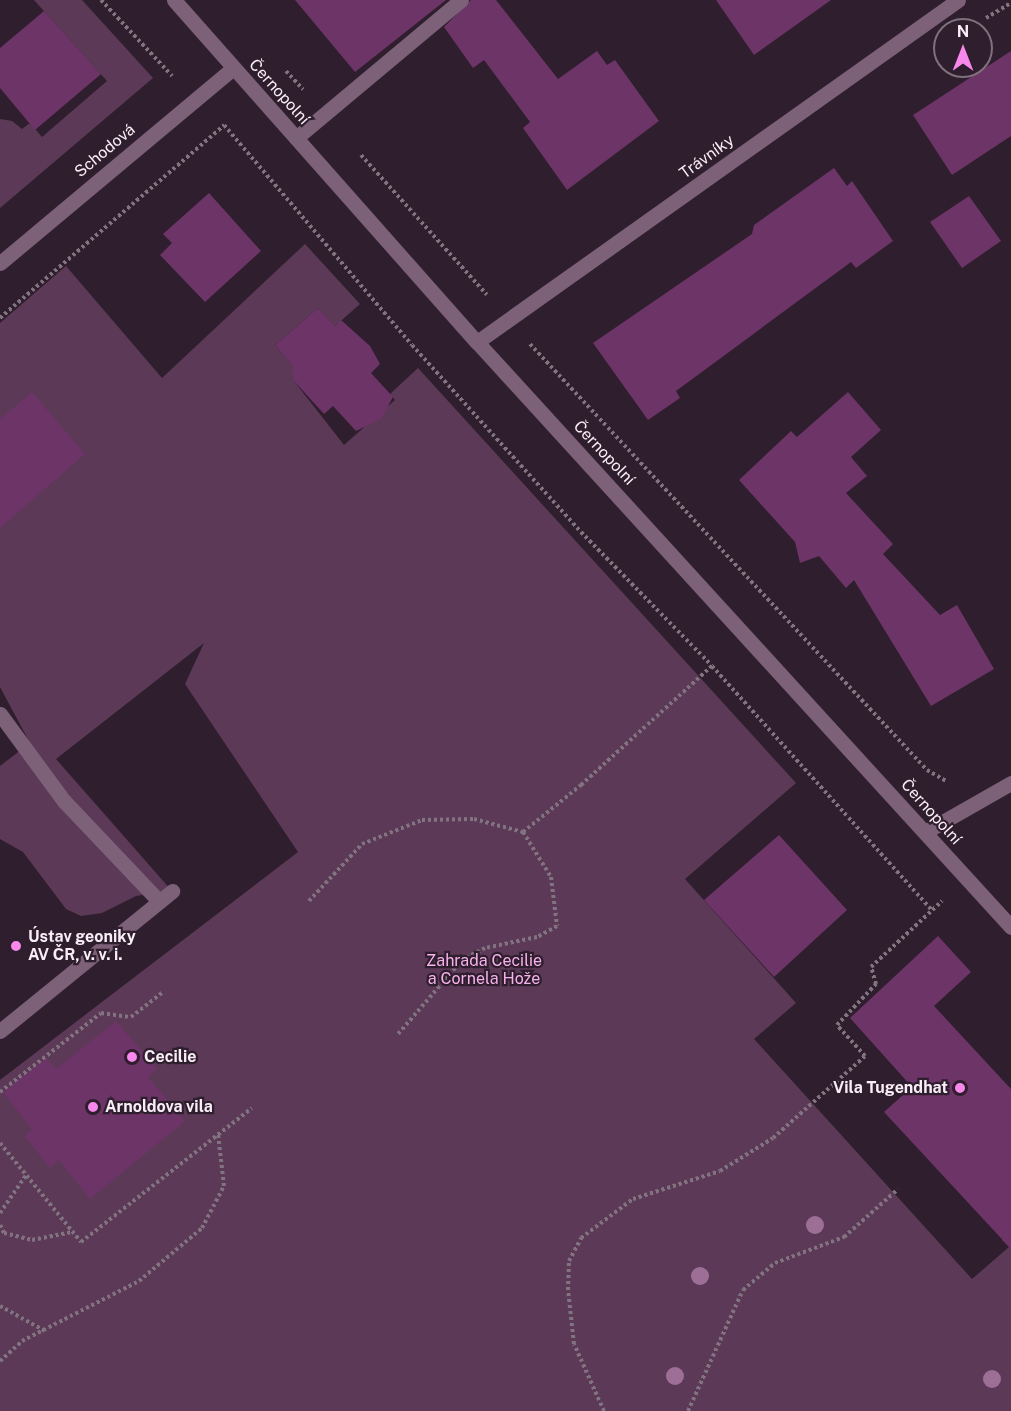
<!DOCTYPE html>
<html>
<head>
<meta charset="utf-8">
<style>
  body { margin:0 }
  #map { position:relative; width:1011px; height:1411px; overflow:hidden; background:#2f1e2d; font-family:"Public Sans",sans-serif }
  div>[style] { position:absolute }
  .green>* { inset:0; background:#5c3a57 }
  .building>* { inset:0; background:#6d3467 }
  .path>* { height:4px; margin-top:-2px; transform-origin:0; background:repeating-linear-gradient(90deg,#827380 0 3px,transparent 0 6px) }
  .service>* { height:15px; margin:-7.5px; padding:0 7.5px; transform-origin:7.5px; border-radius:7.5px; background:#7c6178 }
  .minor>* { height:15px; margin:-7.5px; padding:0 7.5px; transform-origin:7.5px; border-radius:7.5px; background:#7c6178 }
  .trees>* { width:18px; height:18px; margin:-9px; border-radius:50%; background:#9d6f97 }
  .dots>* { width:16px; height:16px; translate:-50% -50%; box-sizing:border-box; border:3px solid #2f1e2d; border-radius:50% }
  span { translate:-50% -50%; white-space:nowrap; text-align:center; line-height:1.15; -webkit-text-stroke:4.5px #2f1e2d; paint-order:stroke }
  .street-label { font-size:16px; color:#f9edf7 }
  .poi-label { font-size:16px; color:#f9edf7; font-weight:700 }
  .left { translate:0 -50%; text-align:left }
  .right { translate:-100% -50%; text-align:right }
  .park-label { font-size:16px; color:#f7b2ed }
  .north { position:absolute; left:933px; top:18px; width:60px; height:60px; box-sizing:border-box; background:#2f1e2d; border:2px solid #80717e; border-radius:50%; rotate:0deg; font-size:16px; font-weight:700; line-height:24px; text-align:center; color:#f9edf7 }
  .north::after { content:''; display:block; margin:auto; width:21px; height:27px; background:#f888eb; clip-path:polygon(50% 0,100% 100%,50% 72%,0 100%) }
</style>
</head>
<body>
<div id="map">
  <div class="green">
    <div style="clip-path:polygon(34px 0,82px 0,153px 78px,0 208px,0 119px,12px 121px,22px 129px,30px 123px,42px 137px,107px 81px)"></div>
    <div style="clip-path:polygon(305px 244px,360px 304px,335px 326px,318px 308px,275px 345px,295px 368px,294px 381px,344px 445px,395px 400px,390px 394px,418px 368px,796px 783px,685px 879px,796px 1003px,754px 1039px,972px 1279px,1009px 1247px,1002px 1240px,1011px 1232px,1011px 1411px,0 1411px,0 1080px,298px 852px,185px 684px,204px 643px,56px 759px,172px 891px,136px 896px,102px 913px,81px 916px,66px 909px,23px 852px,0 839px,0 766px,30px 743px,0 687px,0 323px,66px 266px,162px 378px)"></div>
  </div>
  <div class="building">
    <div style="clip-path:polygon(295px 0,446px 0,355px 72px)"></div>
    <div style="clip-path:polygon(471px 0,496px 0,558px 79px,597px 51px,607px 65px,615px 60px,659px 121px,567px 190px,523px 128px,530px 122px,484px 60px,473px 68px,444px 27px)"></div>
    <div style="clip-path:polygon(716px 0,831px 0,754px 55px)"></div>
    <div style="clip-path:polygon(44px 11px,101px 74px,35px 130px,0 88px,0 48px)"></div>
    <div style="clip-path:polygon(1011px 51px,1011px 136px,952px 175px,913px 115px)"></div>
    <div style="clip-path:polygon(834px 168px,847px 186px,852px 181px,893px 241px,856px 268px,851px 262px,676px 391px,680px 398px,648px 420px,593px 343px,752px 234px,754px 225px)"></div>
    <div style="clip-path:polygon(209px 193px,261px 251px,205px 302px,160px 255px,172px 243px,163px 234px)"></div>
    <div style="clip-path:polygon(969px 196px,1001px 241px,962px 268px,930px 222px)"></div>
    <div style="clip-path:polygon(318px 308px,335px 326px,341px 320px,370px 346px,380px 364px,371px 373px,393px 397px,381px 419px,356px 431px,333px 406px,324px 414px,294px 381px,292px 365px,275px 345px)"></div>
    <div style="clip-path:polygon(32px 392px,85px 454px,0 528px,0 419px)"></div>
    <div style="clip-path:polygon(848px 392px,881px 430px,851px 457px,867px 476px,846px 493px,893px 544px,883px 554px,940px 615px,957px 605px,994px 669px,931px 706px,854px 580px,846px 588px,819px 556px,800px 563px,795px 542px,739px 480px,791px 431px,797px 437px)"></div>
    <div style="clip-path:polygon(779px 835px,847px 910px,774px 977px,704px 900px)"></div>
    <div style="clip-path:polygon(938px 936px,971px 972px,934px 1006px,1011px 1089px,1011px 1249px,884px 1112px,912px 1087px,850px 1018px)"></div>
    <div style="clip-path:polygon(116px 1021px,157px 1069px,148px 1077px,185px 1121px,90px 1199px,59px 1160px,50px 1168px,25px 1136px,32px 1129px,3px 1092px,46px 1058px,56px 1069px)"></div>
  </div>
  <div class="path">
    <div style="left:101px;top:0;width:104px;rotate:46.9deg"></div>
    <div style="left:986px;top:18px;width:29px;rotate:-31deg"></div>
    <div style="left:286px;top:71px;width:25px;rotate:47deg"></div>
    <div style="left:361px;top:155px;width:188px;rotate:48deg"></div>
    <div style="left:0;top:318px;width:296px;rotate:-40.7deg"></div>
    <div style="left:224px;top:125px;width:289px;rotate:49.5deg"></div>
    <div style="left:412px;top:345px;width:252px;rotate:47.9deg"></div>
    <div style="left:581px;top:532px;width:187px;rotate:45.6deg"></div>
    <div style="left:712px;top:666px;width:329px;rotate:48deg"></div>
    <div style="left:530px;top:344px;width:582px;rotate:47.02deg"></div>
    <div style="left:927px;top:770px;width:22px;rotate:30deg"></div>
    <div style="left:523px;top:832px;width:75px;rotate:-39deg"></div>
    <div style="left:581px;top:785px;width:177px;rotate:-42.3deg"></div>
    <div style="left:309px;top:901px;width:78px;rotate:-47.1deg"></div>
    <div style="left:362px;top:844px;width:65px;rotate:-21.8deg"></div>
    <div style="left:422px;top:820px;width:52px;rotate:-1.1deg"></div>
    <div style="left:474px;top:819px;width:51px;rotate:14.9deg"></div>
    <div style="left:523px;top:832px;width:53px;rotate:58.1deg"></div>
    <div style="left:551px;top:877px;width:49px;rotate:83deg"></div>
    <div style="left:557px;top:926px;width:23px;rotate:151deg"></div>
    <div style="left:537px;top:937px;width:53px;rotate:168.1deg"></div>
    <div style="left:485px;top:948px;width:25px;rotate:153deg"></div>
    <div style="left:463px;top:959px;width:99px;rotate:130.9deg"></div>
    <div style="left:0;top:1092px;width:128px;rotate:-38deg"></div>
    <div style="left:101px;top:1013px;width:30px;rotate:8deg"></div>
    <div style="left:131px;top:1017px;width:41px;rotate:-38deg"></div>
    <div style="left:0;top:1143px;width:128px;rotate:50.7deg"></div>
    <div style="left:81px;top:1242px;width:217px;rotate:-38.1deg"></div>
    <div style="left:0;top:1213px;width:46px;rotate:-55.6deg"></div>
    <div style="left:0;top:1225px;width:9px;rotate:63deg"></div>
    <div style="left:4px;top:1233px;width:29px;rotate:14deg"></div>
    <div style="left:32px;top:1240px;width:41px;rotate:-11.3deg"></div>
    <div style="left:0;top:1306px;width:51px;rotate:29.1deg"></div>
    <div style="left:0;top:1361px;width:30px;rotate:-42deg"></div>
    <div style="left:22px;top:1341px;width:131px;rotate:-27.1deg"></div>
    <div style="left:139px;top:1281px;width:82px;rotate:-40.1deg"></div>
    <div style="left:202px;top:1228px;width:47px;rotate:-62.4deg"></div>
    <div style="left:224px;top:1186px;width:52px;rotate:-96.6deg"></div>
    <div style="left:604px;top:1411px;width:73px;rotate:-114.1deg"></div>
    <div style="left:574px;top:1344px;width:54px;rotate:-96.3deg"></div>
    <div style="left:568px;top:1290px;width:29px;rotate:-88deg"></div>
    <div style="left:569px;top:1261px;width:26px;rotate:-62deg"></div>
    <div style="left:581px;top:1238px;width:65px;rotate:-36.9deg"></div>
    <div style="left:633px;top:1199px;width:91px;rotate:-17.8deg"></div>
    <div style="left:720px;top:1171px;width:62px;rotate:-31.9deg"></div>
    <div style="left:773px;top:1138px;width:123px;rotate:-41.7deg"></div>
    <div style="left:865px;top:1056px;width:42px;rotate:-132.1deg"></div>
    <div style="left:837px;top:1025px;width:57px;rotate:-46.4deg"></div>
    <div style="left:876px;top:984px;width:18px;rotate:-106deg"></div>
    <div style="left:871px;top:967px;width:97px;rotate:-42.9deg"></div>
    <div style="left:688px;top:1411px;width:133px;rotate:-65.6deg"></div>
    <div style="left:743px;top:1290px;width:42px;rotate:-40.2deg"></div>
    <div style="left:775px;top:1263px;width:74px;rotate:-20.6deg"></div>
    <div style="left:844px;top:1237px;width:72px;rotate:-41.6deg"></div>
  </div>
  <div class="service">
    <div style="left:296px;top:138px;width:215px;rotate:-39.9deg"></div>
    <div style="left:0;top:714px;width:108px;rotate:53.7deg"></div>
    <div style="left:64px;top:801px;width:138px;rotate:46.5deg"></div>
    <div style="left:0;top:1031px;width:222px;rotate:-39.1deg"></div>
  </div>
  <div class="minor">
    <div style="left:174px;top:0;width:457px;rotate:48.5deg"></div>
    <div style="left:477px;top:342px;width:792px;rotate:47.61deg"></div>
    <div style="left:0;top:263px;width:304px;rotate:-39.9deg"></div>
    <div style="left:477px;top:342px;width:590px;rotate:-35.41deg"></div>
    <div style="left:925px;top:832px;width:99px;rotate:-29.7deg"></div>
  </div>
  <div class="trees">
    <div style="left:815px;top:1225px"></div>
    <div style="left:700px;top:1276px"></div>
    <div style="left:675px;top:1376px"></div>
    <div style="left:992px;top:1379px"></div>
  </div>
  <div class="dots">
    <div style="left:16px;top:946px;background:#f888eb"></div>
    <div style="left:132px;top:1057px;background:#f888eb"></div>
    <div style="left:960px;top:1088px;background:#f888eb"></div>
    <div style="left:93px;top:1107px;background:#f888eb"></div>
  </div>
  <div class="street-label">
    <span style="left:279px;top:92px;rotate:48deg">Černopolní</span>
    <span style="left:105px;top:151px;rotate:-40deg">Schodová</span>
    <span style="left:707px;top:157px;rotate:-36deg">Trávníky</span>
    <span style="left:604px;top:453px;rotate:47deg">Černopolní</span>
    <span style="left:931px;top:812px;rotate:48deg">Černopolní</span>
  </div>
  <div class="poi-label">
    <span class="left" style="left:28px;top:946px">Ústav geoniky<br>AV ČR, v. v. i.</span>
    <span class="left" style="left:144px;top:1057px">Cecilie</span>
    <span class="right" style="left:948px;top:1088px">Vila Tugendhat</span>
    <span class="left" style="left:105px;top:1107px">Arnoldova vila</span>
  </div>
  <div class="park-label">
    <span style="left:484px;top:970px">Zahrada Cecilie<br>a Cornela Hože</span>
  </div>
  <div class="north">N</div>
</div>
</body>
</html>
